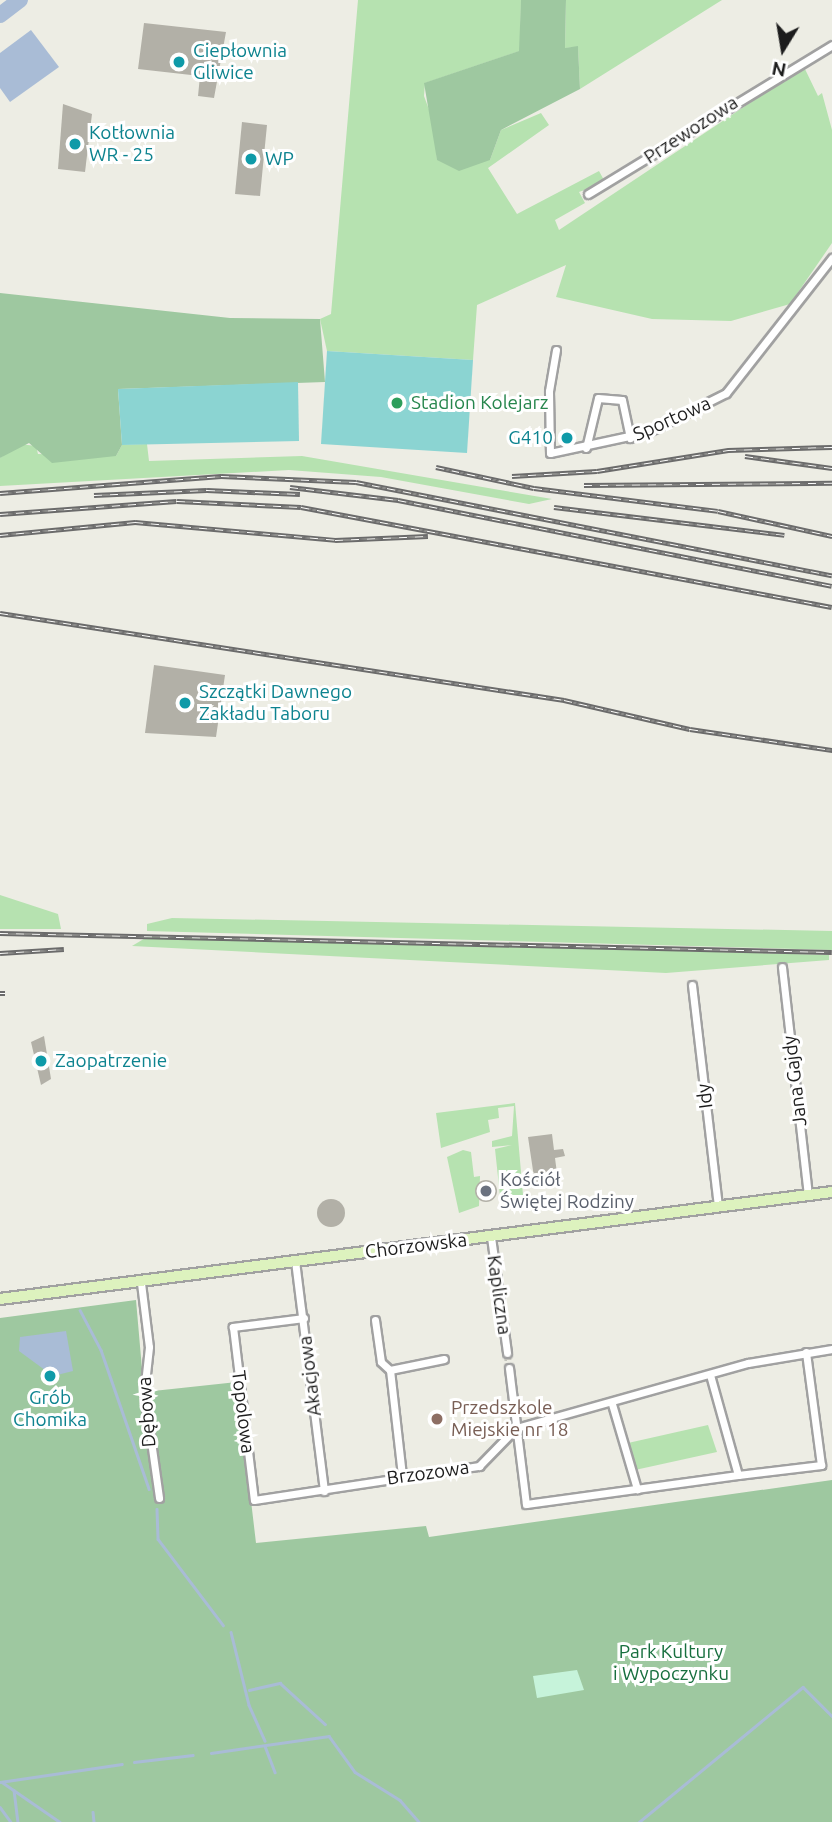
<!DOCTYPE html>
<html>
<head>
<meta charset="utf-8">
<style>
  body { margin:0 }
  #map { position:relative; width:832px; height:1822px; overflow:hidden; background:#edede4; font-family:Ubuntu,sans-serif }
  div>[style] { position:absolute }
  .grass>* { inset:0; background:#b6e2b0 }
  .forest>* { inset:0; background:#9ec8a0 }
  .park>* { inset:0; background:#c6f3da }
  .pitch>* { inset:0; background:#8bd4d2 }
  .water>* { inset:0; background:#a9bcd6 }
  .stream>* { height:2.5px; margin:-1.25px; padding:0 1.25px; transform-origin:1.25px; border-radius:1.25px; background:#a9bcd6 }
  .river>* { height:16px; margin:-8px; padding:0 8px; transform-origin:8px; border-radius:8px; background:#a9bcd6 }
  .building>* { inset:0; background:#b2b0a7 }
  .round { border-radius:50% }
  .minor-tunnel>* { height:7px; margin-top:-3.5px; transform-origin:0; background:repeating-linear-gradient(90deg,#c3c3bc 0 7px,transparent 0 10.5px) }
  .roads { filter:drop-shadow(2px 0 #a1a1a1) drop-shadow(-2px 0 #a1a1a1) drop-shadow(0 2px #a1a1a1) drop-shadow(0 -2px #a1a1a1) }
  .minor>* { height:7px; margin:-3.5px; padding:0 3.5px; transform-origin:3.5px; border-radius:3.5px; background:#fff }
  .secondary>* { height:10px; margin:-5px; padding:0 5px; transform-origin:5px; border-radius:5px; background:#ddf2be }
  .rail>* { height:5px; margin-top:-2.5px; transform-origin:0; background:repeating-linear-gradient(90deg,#fff 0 8px,#6b6b6b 0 16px); box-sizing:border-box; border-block:2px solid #6b6b6b }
  .dots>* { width:19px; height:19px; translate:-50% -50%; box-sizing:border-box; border:4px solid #fff; border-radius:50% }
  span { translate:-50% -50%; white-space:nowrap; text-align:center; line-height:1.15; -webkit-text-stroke:6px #fff; paint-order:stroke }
  .culture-label { font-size:19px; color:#0d838f }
  .left { translate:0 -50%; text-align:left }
  .right { translate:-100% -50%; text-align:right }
  .street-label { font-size:19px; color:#1d1d1d }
  .leisure-label { font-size:19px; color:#27864d }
  .worship-label { font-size:19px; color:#5b616d }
  .education-label { font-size:19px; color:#785e54 }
  .park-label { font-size:19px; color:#176f3e }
  .north { position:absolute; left:748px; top:14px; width:70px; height:70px; -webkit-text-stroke:5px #fff; paint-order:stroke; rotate:191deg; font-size:19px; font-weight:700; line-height:28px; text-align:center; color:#1d1d1d }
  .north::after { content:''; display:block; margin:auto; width:24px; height:32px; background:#1d1d1d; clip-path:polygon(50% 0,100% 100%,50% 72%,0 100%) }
</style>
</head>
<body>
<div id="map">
  <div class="grass">
    <div style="clip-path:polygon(358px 0,521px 0,520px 51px,425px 83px,424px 96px,435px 126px,437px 160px,490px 160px,501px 130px,541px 113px,549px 125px,488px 168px,517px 214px,599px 171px,605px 182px,579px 192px,585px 203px,555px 220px,559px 230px,804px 67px,818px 96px,822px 93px,832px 130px,832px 243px,790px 304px,731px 321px,652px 319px,556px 297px,566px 265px,477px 305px,473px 360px,327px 351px,320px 319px,331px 314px)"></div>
    <div style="clip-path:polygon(566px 0,722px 0,580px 89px,578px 47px,565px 48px)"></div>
    <div style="clip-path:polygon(20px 444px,36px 446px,38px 454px,116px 456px,122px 445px,147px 444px,149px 461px,302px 456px,552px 499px,529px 504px,381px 477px,289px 470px,0 486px,0 458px)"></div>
    <div style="clip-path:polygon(0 895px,58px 914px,61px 929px,0 929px)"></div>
    <div style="clip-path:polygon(172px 918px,832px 931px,832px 950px,147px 931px,147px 924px)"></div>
    <div style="clip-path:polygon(147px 937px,829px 955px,829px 960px,666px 973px,132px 946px)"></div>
    <div style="clip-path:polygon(515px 1103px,523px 1195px,519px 1205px,500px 1196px,495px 1149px,512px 1145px,492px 1147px,492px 1141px,512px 1136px,514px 1106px,498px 1108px,499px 1118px,488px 1120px,490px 1132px,441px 1148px,436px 1113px)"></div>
    <div style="clip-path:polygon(463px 1150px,471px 1152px,474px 1177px,480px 1176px,479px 1206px,459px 1213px,447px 1157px)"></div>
    <div style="clip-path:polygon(708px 1425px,717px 1452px,635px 1470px,628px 1443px)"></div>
  </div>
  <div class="forest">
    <div style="clip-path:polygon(521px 0,566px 0,565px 48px,578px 46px,580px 89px,501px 130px,490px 160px,459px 171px,437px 160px,424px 83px,519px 51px)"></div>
    <div style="clip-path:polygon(0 293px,230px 318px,320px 319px,325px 382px,118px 389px,122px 445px,116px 456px,52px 463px,29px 443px,0 458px)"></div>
    <div style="clip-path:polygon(136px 1300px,144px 1392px,237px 1382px,256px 1543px,426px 1526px,429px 1537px,832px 1480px,832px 1822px,0 1822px,0 1318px)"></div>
  </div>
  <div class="park">
    <div style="clip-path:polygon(577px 1670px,584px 1690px,537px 1698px,533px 1676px)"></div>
  </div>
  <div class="pitch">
    <div style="clip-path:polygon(327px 351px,473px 360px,467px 453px,321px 444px)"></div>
    <div style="clip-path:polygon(298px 382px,299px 441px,122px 445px,118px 389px)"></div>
  </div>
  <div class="water">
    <div style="clip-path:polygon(31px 30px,59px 67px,10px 102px,0 88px,0 53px)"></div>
    <div style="clip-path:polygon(66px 1331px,73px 1371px,53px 1376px,19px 1351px,20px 1337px)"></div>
  </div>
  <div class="stream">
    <div style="left:80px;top:1310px;width:45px;rotate:62.3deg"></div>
    <div style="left:101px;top:1350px;width:147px;rotate:70.9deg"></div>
    <div style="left:157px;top:1509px;width:30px;rotate:88deg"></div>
    <div style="left:158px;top:1539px;width:108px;rotate:52.9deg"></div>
    <div style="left:231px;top:1632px;width:75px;rotate:76.1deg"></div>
    <div style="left:249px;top:1705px;width:39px;rotate:66deg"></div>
    <div style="left:249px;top:1690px;width:32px;rotate:-13deg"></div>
    <div style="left:280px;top:1683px;width:61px;rotate:42.3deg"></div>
    <div style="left:265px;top:1746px;width:28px;rotate:69deg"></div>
    <div style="left:211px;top:1753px;width:119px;rotate:-8.2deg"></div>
    <div style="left:329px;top:1736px;width:44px;rotate:54.2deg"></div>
    <div style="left:355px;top:1772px;width:53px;rotate:31.9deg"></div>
    <div style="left:400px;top:1800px;width:29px;rotate:49deg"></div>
    <div style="left:134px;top:1762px;width:59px;rotate:-6.8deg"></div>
    <div style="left:0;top:1782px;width:123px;rotate:-8.4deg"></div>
    <div style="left:2px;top:1782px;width:70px;rotate:34.6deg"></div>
    <div style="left:14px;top:1790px;width:32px;rotate:83deg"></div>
    <div style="left:0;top:1807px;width:19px;rotate:54deg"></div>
    <div style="left:93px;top:1812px;width:10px;rotate:84deg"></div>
    <div style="left:639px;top:1822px;width:212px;rotate:-39.5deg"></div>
    <div style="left:803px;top:1687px;width:41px;rotate:45deg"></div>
  </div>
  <div class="river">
    <div style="left:0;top:15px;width:25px;rotate:-37deg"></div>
  </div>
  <div class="building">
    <div style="clip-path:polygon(144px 23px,226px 32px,214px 98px,198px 96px,200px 76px,138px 69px)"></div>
    <div style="clip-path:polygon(63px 104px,92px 114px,85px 172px,58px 169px)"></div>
    <div style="clip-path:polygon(242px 122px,267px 125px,260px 196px,235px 194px)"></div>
    <div style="clip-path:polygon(154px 665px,225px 675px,216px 737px,145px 733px)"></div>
    <div style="clip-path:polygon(44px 1036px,51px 1079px,41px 1085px,31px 1042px)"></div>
    <div style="clip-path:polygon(552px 1134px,554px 1150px,563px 1149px,565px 1156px,555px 1158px,558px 1181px,535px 1184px,528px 1137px)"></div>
    <div class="round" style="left:475px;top:1180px;width:22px;height:22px"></div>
    <div class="round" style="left:317px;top:1199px;width:28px;height:28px"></div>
  </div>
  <div class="minor-tunnel">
    <div style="left:507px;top:1353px;width:15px;rotate:82deg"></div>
  </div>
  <div class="roads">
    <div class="minor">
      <div style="left:588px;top:194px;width:286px;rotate:-31.4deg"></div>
      <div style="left:556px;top:350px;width:42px;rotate:99.7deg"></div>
      <div style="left:549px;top:391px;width:62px;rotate:89.1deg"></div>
      <div style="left:550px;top:453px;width:100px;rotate:-12.1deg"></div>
      <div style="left:648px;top:432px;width:87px;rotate:-26.6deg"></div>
      <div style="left:726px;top:393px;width:172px;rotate:-51.9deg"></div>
      <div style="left:586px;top:448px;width:51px;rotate:-76.5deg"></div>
      <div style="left:598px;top:398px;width:24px;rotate:5deg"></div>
      <div style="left:622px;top:400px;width:39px;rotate:78deg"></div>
      <div style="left:782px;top:967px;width:229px;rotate:83.5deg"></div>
      <div style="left:692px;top:985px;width:223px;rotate:83.3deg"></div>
      <div style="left:491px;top:1237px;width:117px;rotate:82.1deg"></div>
      <div style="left:295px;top:1261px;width:232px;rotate:82.8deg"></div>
      <div style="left:141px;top:1283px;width:64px;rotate:82.9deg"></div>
      <div style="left:149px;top:1347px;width:45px;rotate:96.3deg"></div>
      <div style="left:144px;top:1392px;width:107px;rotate:81.9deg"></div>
      <div style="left:304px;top:1318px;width:72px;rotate:172.8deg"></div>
      <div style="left:233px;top:1327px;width:174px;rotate:83.1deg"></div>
      <div style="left:254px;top:1500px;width:228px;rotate:-8.6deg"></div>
      <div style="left:479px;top:1466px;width:53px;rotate:-45.8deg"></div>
      <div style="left:516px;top:1428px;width:241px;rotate:-15.7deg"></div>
      <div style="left:748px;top:1363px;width:85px;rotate:-9.5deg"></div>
      <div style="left:375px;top:1320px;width:42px;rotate:81.9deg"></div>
      <div style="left:381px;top:1362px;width:12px;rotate:42deg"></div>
      <div style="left:390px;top:1370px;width:107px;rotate:83.5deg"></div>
      <div style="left:509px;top:1368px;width:137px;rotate:82.9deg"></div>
      <div style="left:526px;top:1504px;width:214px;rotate:-7.8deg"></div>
      <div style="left:738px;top:1475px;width:104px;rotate:-105.6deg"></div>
      <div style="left:390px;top:1370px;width:55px;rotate:-11.5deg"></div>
      <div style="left:612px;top:1404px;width:89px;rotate:73.6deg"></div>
      <div style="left:738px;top:1475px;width:84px;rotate:-6.9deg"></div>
      <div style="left:821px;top:1465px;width:114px;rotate:-97.6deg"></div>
    </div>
    <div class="secondary">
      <div style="left:0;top:1299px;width:839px;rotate:-7.33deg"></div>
    </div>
  </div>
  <div class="rail">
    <div style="left:745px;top:456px;width:88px;rotate:7.9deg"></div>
    <div style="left:436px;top:467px;width:100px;rotate:12.1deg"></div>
    <div style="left:534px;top:488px;width:185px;rotate:7.1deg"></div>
    <div style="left:718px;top:511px;width:117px;rotate:12.4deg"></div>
    <div style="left:512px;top:476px;width:85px;rotate:-3.4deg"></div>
    <div style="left:597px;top:471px;width:133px;rotate:-9.1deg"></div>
    <div style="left:728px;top:450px;width:104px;rotate:-1.7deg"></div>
    <div style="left:584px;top:485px;width:248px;rotate:-0.5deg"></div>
    <div style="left:290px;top:487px;width:109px;rotate:6.9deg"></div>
    <div style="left:398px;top:500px;width:442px;rotate:11.2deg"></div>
    <div style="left:0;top:493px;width:222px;rotate:-4.4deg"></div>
    <div style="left:221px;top:476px;width:135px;rotate:2.5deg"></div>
    <div style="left:356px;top:482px;width:485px;rotate:11.1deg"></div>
    <div style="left:94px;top:495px;width:113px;rotate:-2.5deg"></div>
    <div style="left:207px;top:490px;width:93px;rotate:2.5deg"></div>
    <div style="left:554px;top:507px;width:232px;rotate:6.9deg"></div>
    <div style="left:0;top:514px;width:177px;rotate:-4.2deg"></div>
    <div style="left:177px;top:501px;width:124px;rotate:2.8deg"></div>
    <div style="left:301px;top:507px;width:540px;rotate:10.67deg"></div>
    <div style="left:0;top:535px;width:136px;rotate:-5.5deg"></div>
    <div style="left:135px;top:522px;width:201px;rotate:5.1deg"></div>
    <div style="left:335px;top:540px;width:93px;rotate:-2.5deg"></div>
    <div style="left:0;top:613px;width:571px;rotate:8.77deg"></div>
    <div style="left:564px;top:700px;width:129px;rotate:13deg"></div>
    <div style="left:690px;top:729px;width:144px;rotate:8.4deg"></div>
    <div style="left:0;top:933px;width:832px;rotate:1.31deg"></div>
    <div style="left:0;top:953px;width:64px;rotate:-3.6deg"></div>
    <div style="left:0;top:993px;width:5px"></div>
  </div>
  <div class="dots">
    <div style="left:179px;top:62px;background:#0f9aa8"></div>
    <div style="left:75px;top:144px;background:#0f9aa8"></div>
    <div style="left:251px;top:159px;background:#0f9aa8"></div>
    <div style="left:397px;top:403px;background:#2e9e5b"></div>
    <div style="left:567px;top:438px;background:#0f9aa8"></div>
    <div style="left:185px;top:703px;background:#0f9aa8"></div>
    <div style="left:41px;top:1061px;background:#0f9aa8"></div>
    <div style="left:486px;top:1191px;background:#6b7280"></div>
    <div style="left:50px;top:1376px;background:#0f9aa8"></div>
    <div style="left:437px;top:1419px;background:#8d6e63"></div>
  </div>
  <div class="culture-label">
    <span class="left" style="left:193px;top:62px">Ciepłownia<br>Gliwice</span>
    <span class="left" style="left:89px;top:144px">Kotłownia<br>WR - 25</span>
    <span class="left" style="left:265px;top:159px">WP</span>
    <span class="right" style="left:553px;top:438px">G410</span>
    <span class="left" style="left:199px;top:703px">Szczątki Dawnego<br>Zakładu Taboru</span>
    <span class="left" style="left:55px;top:1061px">Zaopatrzenie</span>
    <span style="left:50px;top:1409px">Grób<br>Chomika</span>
  </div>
  <div class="street-label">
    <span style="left:691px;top:130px;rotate:-33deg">Przewozowa</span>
    <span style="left:672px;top:419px;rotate:-24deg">Sportowa</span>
    <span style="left:795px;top:1081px;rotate:-97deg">Jana Gajdy</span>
    <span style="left:705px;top:1096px;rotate:-97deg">Idy</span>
    <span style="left:416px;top:1246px;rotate:-7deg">Chorzowska</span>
    <span style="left:499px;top:1295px;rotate:82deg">Kapliczna</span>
    <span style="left:310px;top:1376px;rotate:-97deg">Akacjowa</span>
    <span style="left:147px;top:1412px;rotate:-94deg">Dębowa</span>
    <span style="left:243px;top:1412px;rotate:83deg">Topolowa</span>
    <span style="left:428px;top:1473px;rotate:-8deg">Brzozowa</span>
  </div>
  <div class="leisure-label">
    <span class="left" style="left:411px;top:403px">Stadion Kolejarz</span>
  </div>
  <div class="worship-label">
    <span class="left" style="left:500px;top:1191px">Kościół<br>Świętej Rodziny</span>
  </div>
  <div class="education-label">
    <span class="left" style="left:451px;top:1419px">Przedszkole<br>Miejskie nr 18</span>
  </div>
  <div class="park-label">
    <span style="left:671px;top:1663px">Park Kultury<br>i Wypoczynku</span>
  </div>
  <div class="north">N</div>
</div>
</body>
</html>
